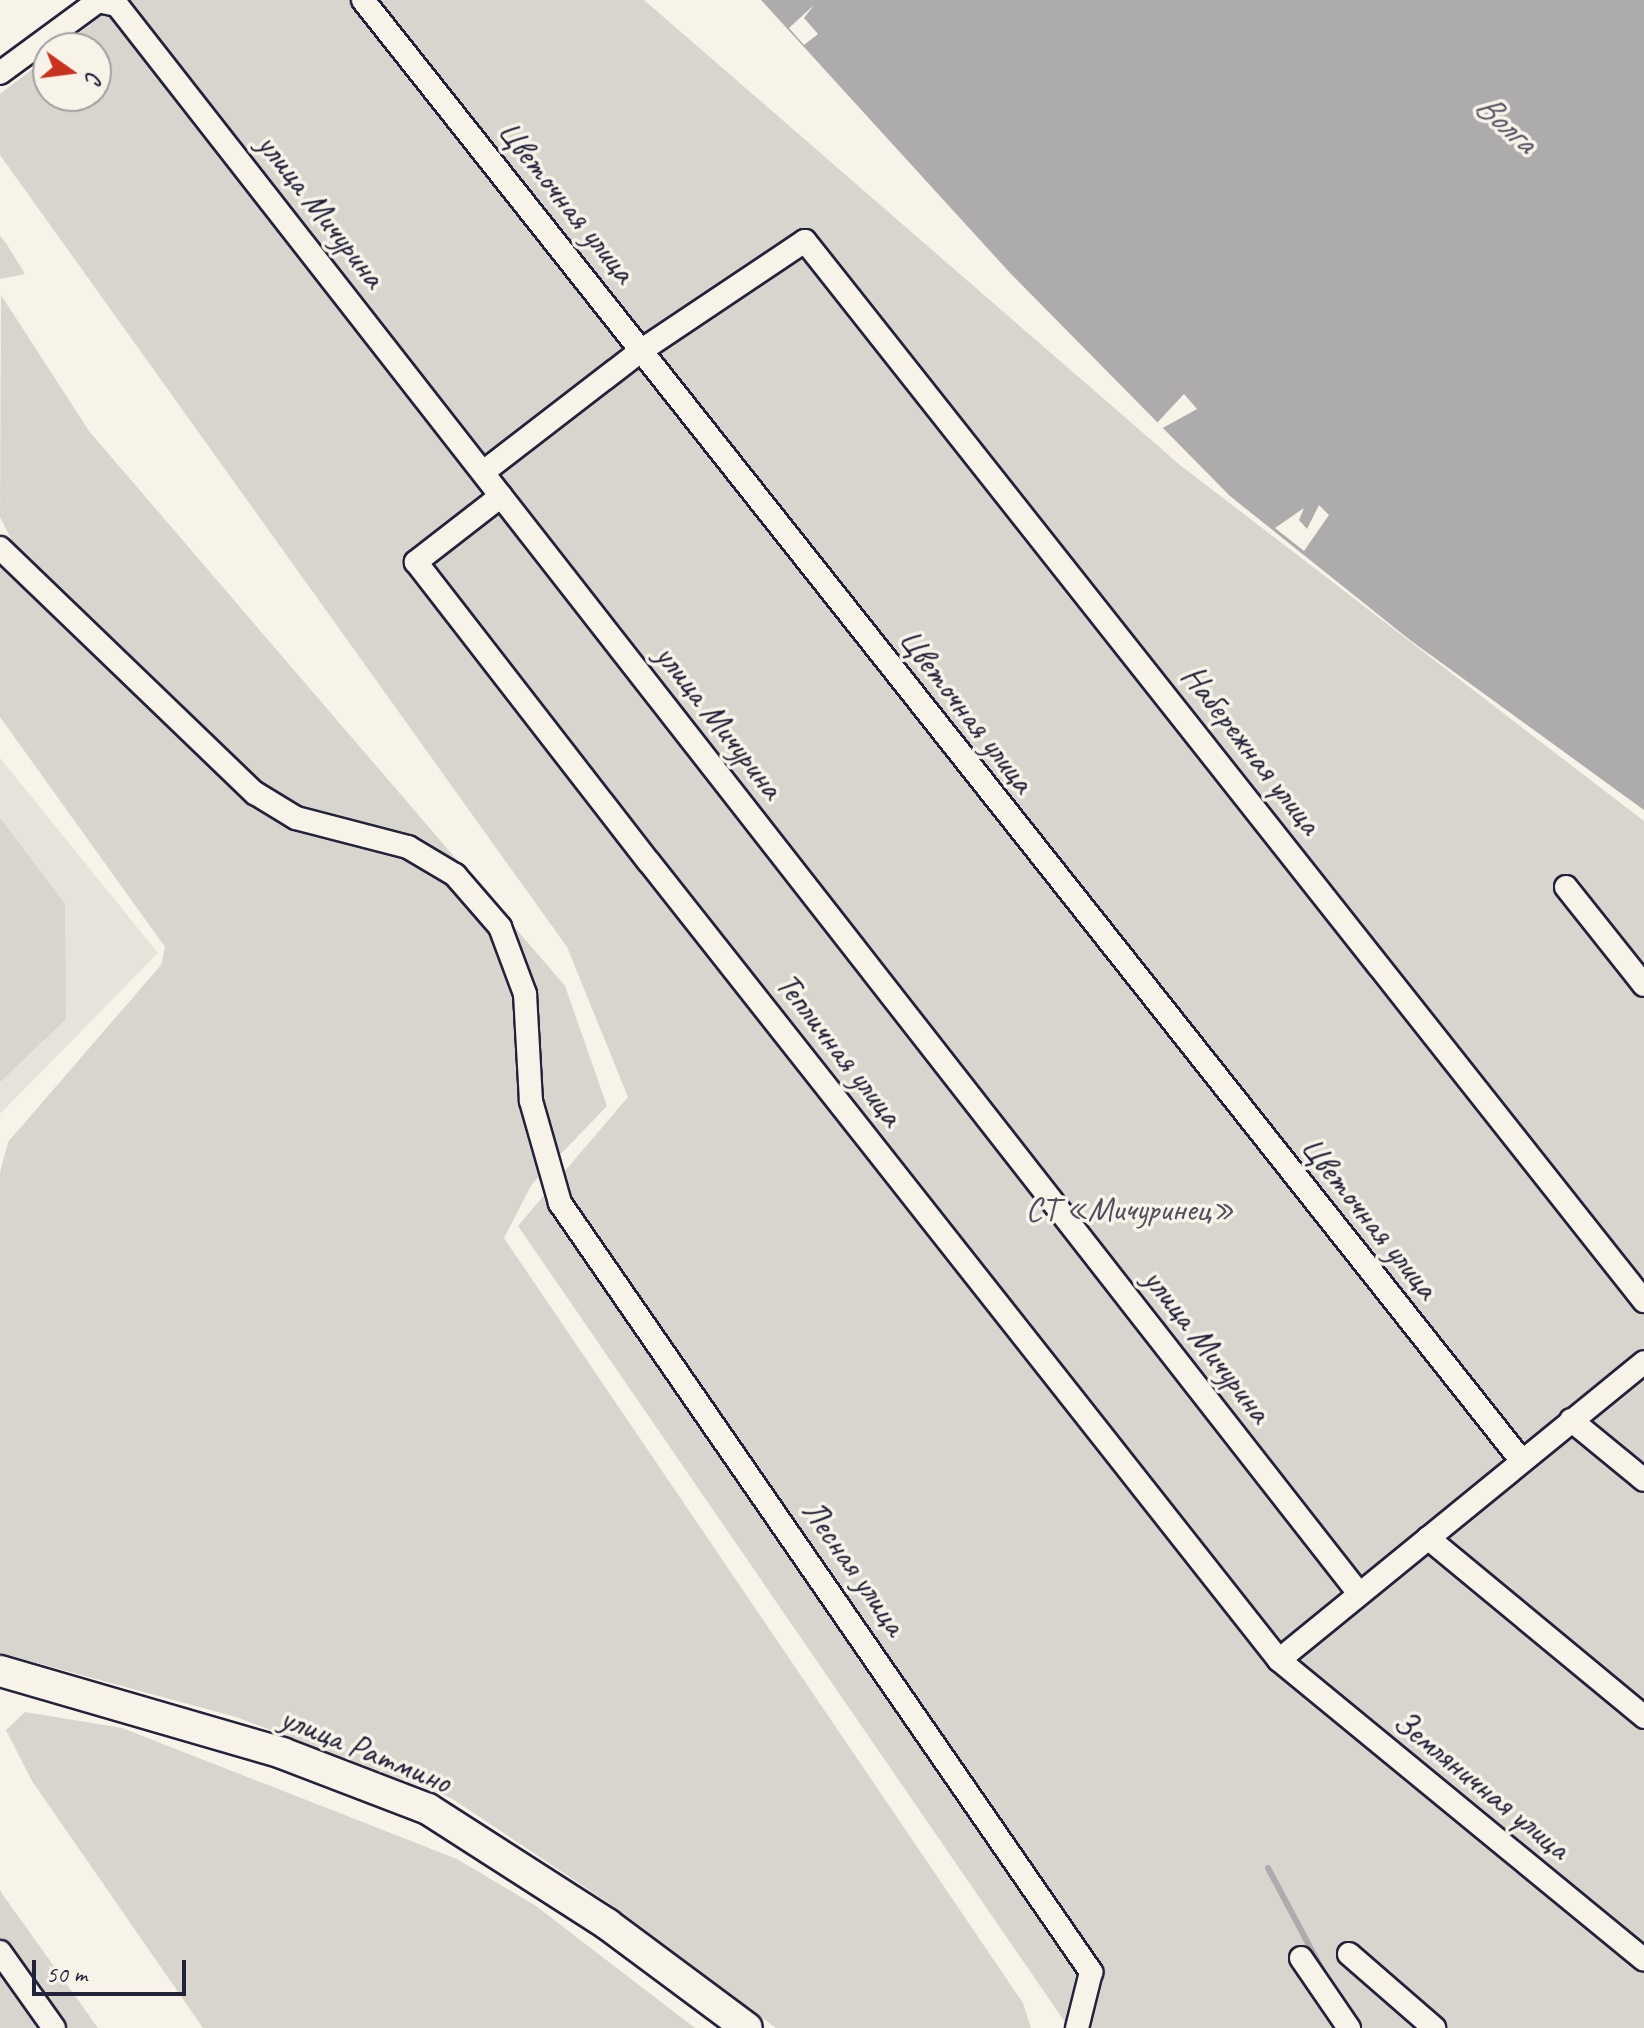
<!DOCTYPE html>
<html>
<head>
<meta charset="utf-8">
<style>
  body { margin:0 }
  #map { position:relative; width:1644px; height:2028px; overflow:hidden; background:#f7f3e8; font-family:Caveat,sans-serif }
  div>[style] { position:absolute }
  .built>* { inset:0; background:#e7e3db }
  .green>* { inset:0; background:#d8d5cf }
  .water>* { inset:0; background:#aeabad }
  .pier>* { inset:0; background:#f7f3e8 }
  .stream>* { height:6px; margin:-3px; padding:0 3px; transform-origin:3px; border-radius:3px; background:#aeabad }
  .roads { filter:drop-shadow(2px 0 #22223b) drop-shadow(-2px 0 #22223b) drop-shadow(0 2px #22223b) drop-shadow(0 -2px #22223b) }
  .street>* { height:22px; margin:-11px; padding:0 11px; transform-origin:11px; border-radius:11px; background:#f7f3e8 }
  .secondary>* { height:30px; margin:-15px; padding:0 15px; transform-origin:15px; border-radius:15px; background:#f7f3e8 }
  span { translate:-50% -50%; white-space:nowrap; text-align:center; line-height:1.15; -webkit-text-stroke:7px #f7f3e8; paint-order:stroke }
  .street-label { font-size:34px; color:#22223b }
  .park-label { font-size:34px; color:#504f60 }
  .water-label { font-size:36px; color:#535263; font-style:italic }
  .north { position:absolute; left:32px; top:32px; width:80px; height:80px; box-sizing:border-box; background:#f7f3e8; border:2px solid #a29fa3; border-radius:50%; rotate:104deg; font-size:22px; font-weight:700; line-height:32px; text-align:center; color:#22223b }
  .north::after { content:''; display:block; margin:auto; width:28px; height:36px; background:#c8321e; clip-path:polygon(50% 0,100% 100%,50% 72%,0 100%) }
  .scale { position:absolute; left:32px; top:1960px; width:154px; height:36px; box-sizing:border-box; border:4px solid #22223b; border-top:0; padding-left:10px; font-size:24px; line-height:28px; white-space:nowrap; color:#22223b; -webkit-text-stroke:6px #f7f3e8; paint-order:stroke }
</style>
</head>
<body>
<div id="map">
  <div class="built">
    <div style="clip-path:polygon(0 758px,158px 953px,0 1114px)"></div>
  </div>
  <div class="green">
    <div style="clip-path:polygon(122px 0,644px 0,1180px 465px,1644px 821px,1644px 2028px,1069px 2028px,518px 1226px,628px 1097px,567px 947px,0 155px,0 94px,48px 57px,48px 96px,96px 96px,96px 48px,60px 48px)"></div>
    <div style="clip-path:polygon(0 236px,6px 243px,25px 274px,0 279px)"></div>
    <div style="clip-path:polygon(1px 295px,89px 431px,565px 986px,607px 1106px,532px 1184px,504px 1238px,1023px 2003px,1031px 2028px,776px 2028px,616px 1908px,451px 1798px,236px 1717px,0 1653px,0 1173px,8px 1142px,161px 965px,165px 947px,0 717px,0 551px,13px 543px,0 517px)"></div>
    <div style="clip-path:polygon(0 818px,65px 904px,66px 1019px,0 1082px)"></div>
    <div style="clip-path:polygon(25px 1712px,122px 1728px,457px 1859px,536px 1906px,695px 2028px,203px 2028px,32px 1781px,6px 1730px)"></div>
    <div style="clip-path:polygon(0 1890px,3px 1895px,98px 2028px,0 2028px)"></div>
  </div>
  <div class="water">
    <div style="clip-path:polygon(761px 0,1644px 0,1644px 810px,1410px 640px,1230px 496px,1011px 274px)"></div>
  </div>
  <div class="pier">
    <div style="clip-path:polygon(814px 5px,804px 18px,818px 34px,804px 45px,789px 28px)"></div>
    <div style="clip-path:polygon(1184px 394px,1197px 409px,1161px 429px,1156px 424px)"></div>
    <div style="clip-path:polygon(1319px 505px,1329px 515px,1304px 551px,1275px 528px,1304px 508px,1299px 520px,1307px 529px)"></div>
  </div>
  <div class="stream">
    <div style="left:1268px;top:1868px;width:123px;rotate:62deg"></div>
  </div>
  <div class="roads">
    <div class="street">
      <div style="left:363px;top:0;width:1863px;rotate:51.58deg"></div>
      <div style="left:0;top:73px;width:122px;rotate:-36.3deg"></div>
      <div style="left:98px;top:1px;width:19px;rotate:12deg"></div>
      <div style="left:117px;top:5px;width:2013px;rotate:51.98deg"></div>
      <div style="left:486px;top:470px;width:197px;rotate:-37.6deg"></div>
      <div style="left:642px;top:350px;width:196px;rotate:-33.8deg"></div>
      <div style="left:805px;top:241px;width:1352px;rotate:51.64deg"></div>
      <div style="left:501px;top:496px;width:108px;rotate:142.2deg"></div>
      <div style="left:416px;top:562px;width:380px;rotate:52.2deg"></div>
      <div style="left:649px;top:862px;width:1017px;rotate:51.71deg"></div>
      <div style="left:1279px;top:1660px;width:472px;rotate:39.4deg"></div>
      <div style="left:0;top:548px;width:354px;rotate:43.9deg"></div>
      <div style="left:255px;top:793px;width:48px;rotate:31.4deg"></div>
      <div style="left:296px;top:818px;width:116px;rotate:14.5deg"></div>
      <div style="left:408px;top:847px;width:55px;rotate:30.8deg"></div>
      <div style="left:455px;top:875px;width:69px;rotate:49.1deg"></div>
      <div style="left:500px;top:927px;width:72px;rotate:69.5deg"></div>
      <div style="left:525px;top:994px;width:107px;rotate:86.8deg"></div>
      <div style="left:531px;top:1101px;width:106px;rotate:74.1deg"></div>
      <div style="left:560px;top:1203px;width:935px;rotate:55.37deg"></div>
      <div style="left:1091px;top:1972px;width:58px;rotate:104deg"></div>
      <div style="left:1566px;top:887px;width:125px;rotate:51.5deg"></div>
      <div style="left:1571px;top:1420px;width:94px;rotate:39.4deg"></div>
      <div style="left:1428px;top:1538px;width:281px;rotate:39.6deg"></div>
      <div style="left:1279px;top:1660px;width:471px;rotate:-39.2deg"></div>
      <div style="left:0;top:1952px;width:93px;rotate:54.6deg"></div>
      <div style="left:1349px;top:1954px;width:113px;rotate:41deg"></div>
      <div style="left:1301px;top:1958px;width:85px;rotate:55.6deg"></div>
    </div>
    <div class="secondary">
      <div style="left:0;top:1671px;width:294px;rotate:16.2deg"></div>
      <div style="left:282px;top:1753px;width:156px;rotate:21deg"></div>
      <div style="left:428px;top:1809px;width:213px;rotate:32.7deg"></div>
      <div style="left:607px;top:1924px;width:174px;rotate:36.6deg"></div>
    </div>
  </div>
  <div class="street-label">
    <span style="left:567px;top:201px;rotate:51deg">Цветочная улица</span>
    <span style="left:322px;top:210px;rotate:52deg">улица Мичурина</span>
    <span style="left:967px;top:710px;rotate:52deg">Цветочная улица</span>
    <span style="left:720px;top:721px;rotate:52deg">улица Мичурина</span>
    <span style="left:1252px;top:749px;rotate:52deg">Набережная улица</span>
    <span style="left:840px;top:1049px;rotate:52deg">Тепличная улица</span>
    <span style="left:1370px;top:1217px;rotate:51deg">Цветочная улица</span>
    <span style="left:1208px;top:1345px;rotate:52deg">улица Мичурина</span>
    <span style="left:855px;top:1567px;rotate:55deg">Лесная улица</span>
    <span style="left:366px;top:1749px;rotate:22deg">улица Ратмино</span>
    <span style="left:1482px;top:1784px;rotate:39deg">Земляничная улица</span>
  </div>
  <div class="park-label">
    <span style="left:1130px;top:1209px">СТ «Мичуринец»</span>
  </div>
  <div class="water-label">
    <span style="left:1506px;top:123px;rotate:42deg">Волга</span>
  </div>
  <div class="north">С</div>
  <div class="scale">50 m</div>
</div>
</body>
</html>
